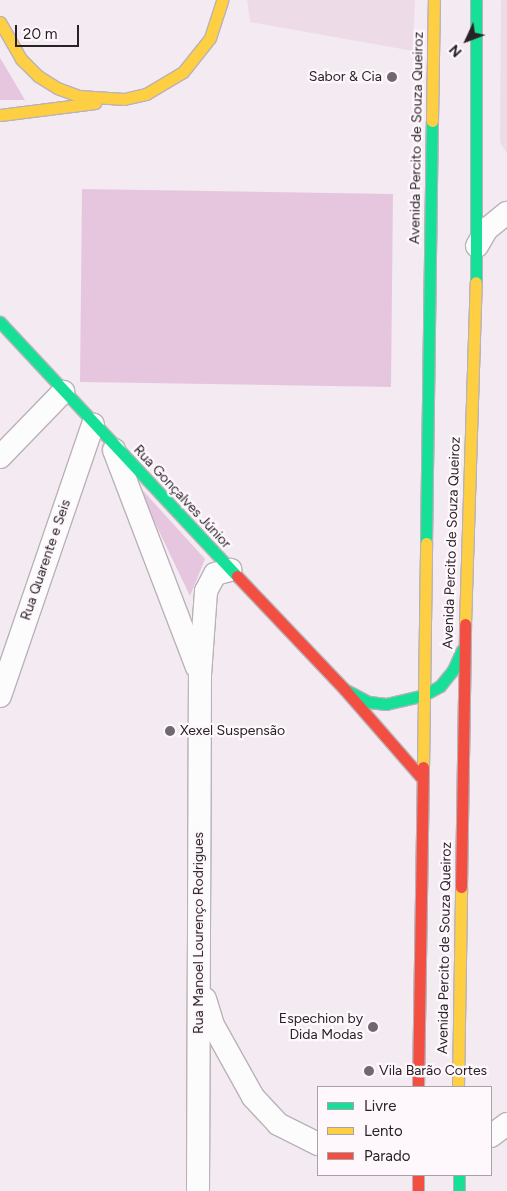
<!DOCTYPE html>
<html>
<head>
<meta charset="utf-8">
<style>
  body { margin:0 }
  #map { position:relative; width:507px; height:1191px; overflow:hidden; background:#f4ebf2; font-family:Figtree,sans-serif }
  div>[style] { position:absolute }
  .built>* { inset:0; background:#eddce8 }
  .green>* { inset:0; background:#e6c6df }
  .roads { filter:drop-shadow(1px 0 #b9b2b8) drop-shadow(-1px 0 #b9b2b8) drop-shadow(0 1px #b9b2b8) drop-shadow(0 -1px #b9b2b8) }
  .street>* { height:22px; margin:-11px; padding:0 11px; transform-origin:11px; border-radius:11px; background:#fdfcfd }
  .fast>* { height:11px; margin:-5.5px; padding:0 5.5px; transform-origin:5.5px; border-radius:5.5px; background:#16e098 }
  .slow>* { height:11px; margin:-5.5px; padding:0 5.5px; transform-origin:5.5px; border-radius:5.5px; background:#ffcf43 }
  .jam>* { height:11px; margin:-5.5px; padding:0 5.5px; transform-origin:5.5px; border-radius:5.5px; background:#f24e42 }
  .dots>* { width:14px; height:14px; translate:-50% -50%; box-sizing:border-box; border:2px solid #fef8fd; border-radius:50% }
  span { translate:-50% -50%; white-space:nowrap; text-align:center; line-height:1.15; -webkit-text-stroke:4.5px #fef8fd; paint-order:stroke }
  .poi-label { font-size:14px; color:#282226 }
  .right { translate:-100% -50%; text-align:right }
  .left { translate:0 -50%; text-align:left }
  .street-label { font-size:14px; color:#282226 }
  .legend { position:absolute; left:317px; top:1086px; width:175px; height:90px; box-sizing:border-box; background:#fef8fd; border:1px solid #a8a2a7; margin:0; padding:6px 9px; list-style:none; font-size:15px; color:#282226 }
  .legend li { display:flex; align-items:center; gap:10px; height:25px }
  .legend b { width:25px; border:1px solid #a8a2a7 }
  .north { position:absolute; left:442px; top:15px; width:50px; height:50px; -webkit-text-stroke:4px #fef8fd; paint-order:stroke; rotate:227deg; font-size:14px; font-weight:700; line-height:20px; text-align:center; color:#282226 }
  .north::after { content:''; display:block; margin:auto; width:18px; height:22px; background:#282226; clip-path:polygon(50% 0,100% 100%,50% 72%,0 100%) }
  .scale { position:absolute; left:15px; top:25px; width:64px; height:22px; box-sizing:border-box; border:2px solid #282226; border-top:0; padding-left:6px; font-size:15px; line-height:18px; white-space:nowrap; color:#282226; -webkit-text-stroke:4px #fef8fd; paint-order:stroke }
</style>
</head>
<body>
<div id="map">
  <div class="built">
    <div style="clip-path:polygon(247px 0,415px 0,413px 51px,250px 22px)"></div>
    <div style="clip-path:polygon(501px 0,507px 0,507px 154px,500px 142px)"></div>
  </div>
  <div class="green">
    <div style="clip-path:polygon(0 58px,2px 61px,25px 100px,0 100px)"></div>
    <div style="clip-path:polygon(82px 189px,393px 194px,391px 387px,80px 382px)"></div>
    <div style="clip-path:polygon(136px 483px,205px 559px,190px 596px)"></div>
  </div>
  <div class="roads">
    <div class="street">
      <div style="left:477px;top:246px;width:20px;rotate:-60deg"></div>
      <div style="left:487px;top:229px;width:26px;rotate:-39deg"></div>
      <div style="left:114px;top:450px;width:232px;rotate:69.1deg"></div>
      <div style="left:0;top:457px;width:91px;rotate:-45.9deg"></div>
      <div style="left:0;top:696px;width:287px;rotate:-71.1deg"></div>
      <div style="left:205px;top:999px;width:27px;rotate:73deg"></div>
      <div style="left:213px;top:1025px;width:82px;rotate:60.9deg"></div>
      <div style="left:253px;top:1097px;width:37px;rotate:47deg"></div>
      <div style="left:278px;top:1124px;width:45px;rotate:26.6deg"></div>
      <div style="left:491px;top:1136px;width:20px;rotate:-37deg"></div>
      <div style="left:198px;top:1191px;width:516px;rotate:-89.78deg"></div>
      <div style="left:200px;top:675px;width:84px;rotate:-85.9deg"></div>
      <div style="left:206px;top:591px;width:19px;rotate:-62deg"></div>
      <div style="left:215px;top:574px;width:16px;rotate:-15deg"></div>
    </div>
    <div class="fast">
      <div style="left:476px;top:282px;width:282px;rotate:-90deg"></div>
      <div style="left:0;top:322px;width:347px;rotate:47deg"></div>
      <div style="left:426px;top:543px;width:422px;rotate:-89.2deg"></div>
      <div style="left:348px;top:691px;width:24px;rotate:28deg"></div>
      <div style="left:369px;top:702px;width:17px;rotate:7deg"></div>
      <div style="left:386px;top:704px;width:37px;rotate:-13deg"></div>
      <div style="left:422px;top:696px;width:21px;rotate:-29deg"></div>
      <div style="left:440px;top:686px;width:21px;rotate:-51deg"></div>
      <div style="left:453px;top:670px;width:22px;rotate:-66deg"></div>
      <div style="left:459px;top:1175px;width:16px;rotate:90deg"></div>
    </div>
    <div class="slow">
      <div style="left:0;top:22px;width:43px;rotate:60.4deg"></div>
      <div style="left:21px;top:59px;width:24px;rotate:45deg"></div>
      <div style="left:38px;top:76px;width:22px;rotate:32deg"></div>
      <div style="left:57px;top:88px;width:23px;rotate:20deg"></div>
      <div style="left:79px;top:96px;width:45px;rotate:3.8deg"></div>
      <div style="left:124px;top:99px;width:23px;rotate:-13deg"></div>
      <div style="left:146px;top:94px;width:43px;rotate:-30.7deg"></div>
      <div style="left:183px;top:72px;width:43px;rotate:-51.5deg"></div>
      <div style="left:210px;top:38px;width:40px;rotate:-72deg"></div>
      <div style="left:0;top:115px;width:96px;rotate:-7.2deg"></div>
      <div style="left:432px;top:121px;width:121px;rotate:-89.1deg"></div>
      <div style="left:465px;top:624px;width:342px;rotate:-88.2deg"></div>
      <div style="left:423px;top:767px;width:224px;rotate:-89.2deg"></div>
      <div style="left:458px;top:1087px;width:200px;rotate:-89.1deg"></div>
    </div>
    <div class="jam">
      <div style="left:237px;top:576px;width:157px;rotate:46.5deg"></div>
      <div style="left:345px;top:690px;width:114px;rotate:48.9deg"></div>
      <div style="left:461px;top:887px;width:263px;rotate:-89.1deg"></div>
      <div style="left:418px;top:1087px;width:320px;rotate:-89.1deg"></div>
      <div style="left:418px;top:1175px;width:16px;rotate:90deg"></div>
    </div>
  </div>
  <div class="dots">
    <div style="left:392px;top:77px;background:#6f686d"></div>
    <div style="left:170px;top:731px;background:#6f686d"></div>
    <div style="left:373px;top:1027px;background:#6f686d"></div>
    <div style="left:369px;top:1071px;background:#6f686d"></div>
  </div>
  <div class="poi-label">
    <span class="right" style="left:382px;top:77px">Sabor &amp; Cia</span>
    <span class="left" style="left:180px;top:731px">Xexel Suspensão</span>
    <span class="right" style="left:363px;top:1027px">Espechion by<br>Dida Modas</span>
    <span class="left" style="left:379px;top:1071px">Vila Barão Cortes</span>
  </div>
  <div class="street-label">
    <span style="left:417px;top:138px;rotate:-89deg">Avenida Percito de Souza Queiroz</span>
    <span style="left:182px;top:497px;rotate:47deg">Rua Gonçalves Júnior</span>
    <span style="left:452px;top:543px;rotate:-88deg">Avenida Percito de Souza Queiroz</span>
    <span style="left:46px;top:560px;rotate:-71deg">Rua Quarente e Seis</span>
    <span style="left:199px;top:933px;rotate:-90deg">Rua Manoel Lourenço Rodrigues</span>
    <span style="left:445px;top:948px;rotate:-89deg">Avenida Percito de Souza Queiroz</span>
  </div>
  <ul class="legend">
  <li><b style="height:6px;background:#16e098"></b>Livre</li>
  <li><b style="height:6px;background:#ffcf43"></b>Lento</li>
  <li><b style="height:6px;background:#f24e42"></b>Parado</li>
  </ul>
  <div class="north">N</div>
  <div class="scale">20 m</div>
</div>
</body>
</html>
